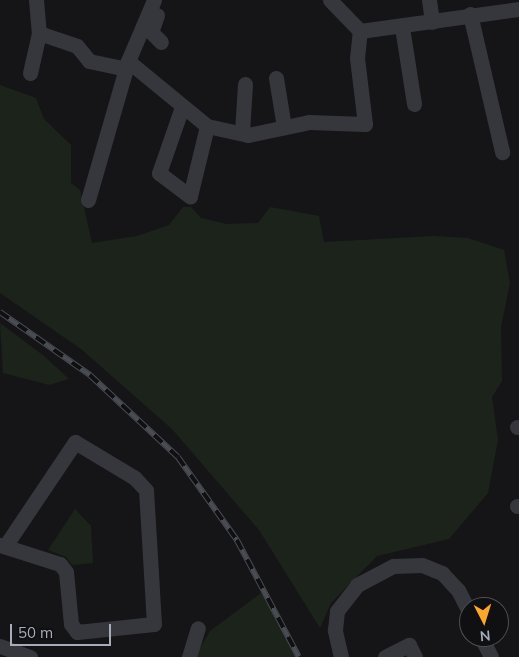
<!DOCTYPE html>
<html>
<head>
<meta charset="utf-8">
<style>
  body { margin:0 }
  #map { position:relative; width:519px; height:657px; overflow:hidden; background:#151518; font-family:Mulish,sans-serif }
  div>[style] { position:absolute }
  .green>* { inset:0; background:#1b231b }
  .street>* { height:15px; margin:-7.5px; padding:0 7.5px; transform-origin:7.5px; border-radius:7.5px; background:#36373d }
  .rail>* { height:5.5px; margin-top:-2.75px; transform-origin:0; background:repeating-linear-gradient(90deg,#101013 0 11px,#494c52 0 22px); box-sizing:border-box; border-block:1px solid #494c52 }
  span { translate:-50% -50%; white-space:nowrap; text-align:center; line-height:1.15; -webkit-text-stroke:5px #101013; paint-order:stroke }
  .north { position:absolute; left:459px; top:597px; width:50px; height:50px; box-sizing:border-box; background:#101013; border:1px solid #4c4f55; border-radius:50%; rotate:175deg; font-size:14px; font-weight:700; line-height:20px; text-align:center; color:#a6adb9 }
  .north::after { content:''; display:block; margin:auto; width:18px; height:22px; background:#ffa726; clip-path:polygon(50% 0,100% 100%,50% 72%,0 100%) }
  .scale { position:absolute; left:10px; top:624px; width:101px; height:22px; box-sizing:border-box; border:2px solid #a6adb9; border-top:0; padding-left:6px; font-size:15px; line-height:18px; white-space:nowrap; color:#a6adb9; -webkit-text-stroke:4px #101013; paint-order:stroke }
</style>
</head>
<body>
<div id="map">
  <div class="green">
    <div style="clip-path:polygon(0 85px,36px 98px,44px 119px,71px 145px,71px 183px,80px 190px,92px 243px,137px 236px,169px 225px,183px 207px,191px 207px,201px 218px,227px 224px,258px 223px,270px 207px,319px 216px,324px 242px,433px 236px,468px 238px,504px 250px,510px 283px,501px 327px,502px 381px,492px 397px,498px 440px,488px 493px,449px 539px,377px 556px,331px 603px,320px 628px,259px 530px,172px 429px,81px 349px,0 293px)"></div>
    <div style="clip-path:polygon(0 323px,44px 356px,69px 379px,49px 385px,3px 373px)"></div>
    <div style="clip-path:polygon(75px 509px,91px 526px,93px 563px,72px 565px,66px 557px,48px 550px)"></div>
    <div style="clip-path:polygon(261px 593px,300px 657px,195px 657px,210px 631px)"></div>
  </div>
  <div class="street">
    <div style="left:36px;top:0;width:33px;rotate:85deg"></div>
    <div style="left:39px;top:33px;width:40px;rotate:18.9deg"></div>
    <div style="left:77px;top:46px;width:19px;rotate:51deg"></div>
    <div style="left:89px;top:61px;width:38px;rotate:12deg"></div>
    <div style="left:330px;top:0;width:43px;rotate:45.9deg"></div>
    <div style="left:360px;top:31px;width:161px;rotate:-7.9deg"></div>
    <div style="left:429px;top:0;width:22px;rotate:82deg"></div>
    <div style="left:470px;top:14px;width:142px;rotate:76.9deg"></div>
    <div style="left:157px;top:15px;width:18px;rotate:109deg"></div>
    <div style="left:151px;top:32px;width:14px;rotate:45deg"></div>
    <div style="left:402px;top:27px;width:78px;rotate:81.1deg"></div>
    <div style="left:128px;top:61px;width:102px;rotate:39.4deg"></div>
    <div style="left:207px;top:126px;width:42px;rotate:12.4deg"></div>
    <div style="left:248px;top:135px;width:62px;rotate:-12deg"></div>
    <div style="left:309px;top:122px;width:56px;rotate:2deg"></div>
    <div style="left:365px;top:124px;width:66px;rotate:-96.9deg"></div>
    <div style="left:357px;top:58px;width:27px;rotate:-84deg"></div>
    <div style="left:30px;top:73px;width:41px;rotate:-77.3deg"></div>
    <div style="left:276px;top:78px;width:50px;rotate:80.7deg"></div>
    <div style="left:182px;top:107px;width:70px;rotate:109.2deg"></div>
    <div style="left:159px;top:173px;width:39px;rotate:37deg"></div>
    <div style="left:190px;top:196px;width:72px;rotate:-76.3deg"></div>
    <div style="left:242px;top:133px;width:49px;rotate:-86.5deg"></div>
    <div style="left:88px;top:200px;width:145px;rotate:-73.9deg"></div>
    <div style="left:128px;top:61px;width:66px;rotate:-66.9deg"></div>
    <div style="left:517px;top:427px;width:2px"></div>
    <div style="left:517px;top:506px;width:2px"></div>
    <div style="left:0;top:545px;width:63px;rotate:17.6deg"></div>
    <div style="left:60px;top:564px;width:10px;rotate:53deg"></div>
    <div style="left:66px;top:572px;width:52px;rotate:84.5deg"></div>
    <div style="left:71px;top:624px;width:10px;rotate:53deg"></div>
    <div style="left:77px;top:632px;width:77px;rotate:-5.9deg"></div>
    <div style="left:154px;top:624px;width:134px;rotate:-93.4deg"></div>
    <div style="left:146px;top:490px;width:16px;rotate:-133deg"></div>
    <div style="left:135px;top:478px;width:70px;rotate:-149deg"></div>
    <div style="left:75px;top:442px;width:125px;rotate:123.9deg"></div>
    <div style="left:481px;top:637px;width:22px;rotate:63deg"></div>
    <div style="left:0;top:646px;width:32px;rotate:20deg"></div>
    <div style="left:189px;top:657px;width:30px;rotate:-73deg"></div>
    <div style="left:341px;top:657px;width:28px;rotate:-103deg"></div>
    <div style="left:335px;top:630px;width:19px;rotate:-84deg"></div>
    <div style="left:337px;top:611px;width:33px;rotate:-52deg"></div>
    <div style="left:357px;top:585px;width:41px;rotate:-27.8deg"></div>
    <div style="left:393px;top:566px;width:29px;rotate:-2deg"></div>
    <div style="left:422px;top:565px;width:22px;rotate:22deg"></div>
    <div style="left:442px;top:573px;width:23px;rotate:47deg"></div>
    <div style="left:458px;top:590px;width:25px;rotate:63deg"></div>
    <div style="left:385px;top:657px;width:27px;rotate:-27deg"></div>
    <div style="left:409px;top:645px;width:13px;rotate:63deg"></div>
  </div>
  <div class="rail">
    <div style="left:0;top:312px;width:110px;rotate:35deg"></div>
    <div style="left:90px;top:375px;width:120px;rotate:43deg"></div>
    <div style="left:178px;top:457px;width:102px;rotate:54.6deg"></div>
    <div style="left:237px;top:540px;width:132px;rotate:62.1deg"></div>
  </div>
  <div class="north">N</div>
  <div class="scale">50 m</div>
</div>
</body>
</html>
